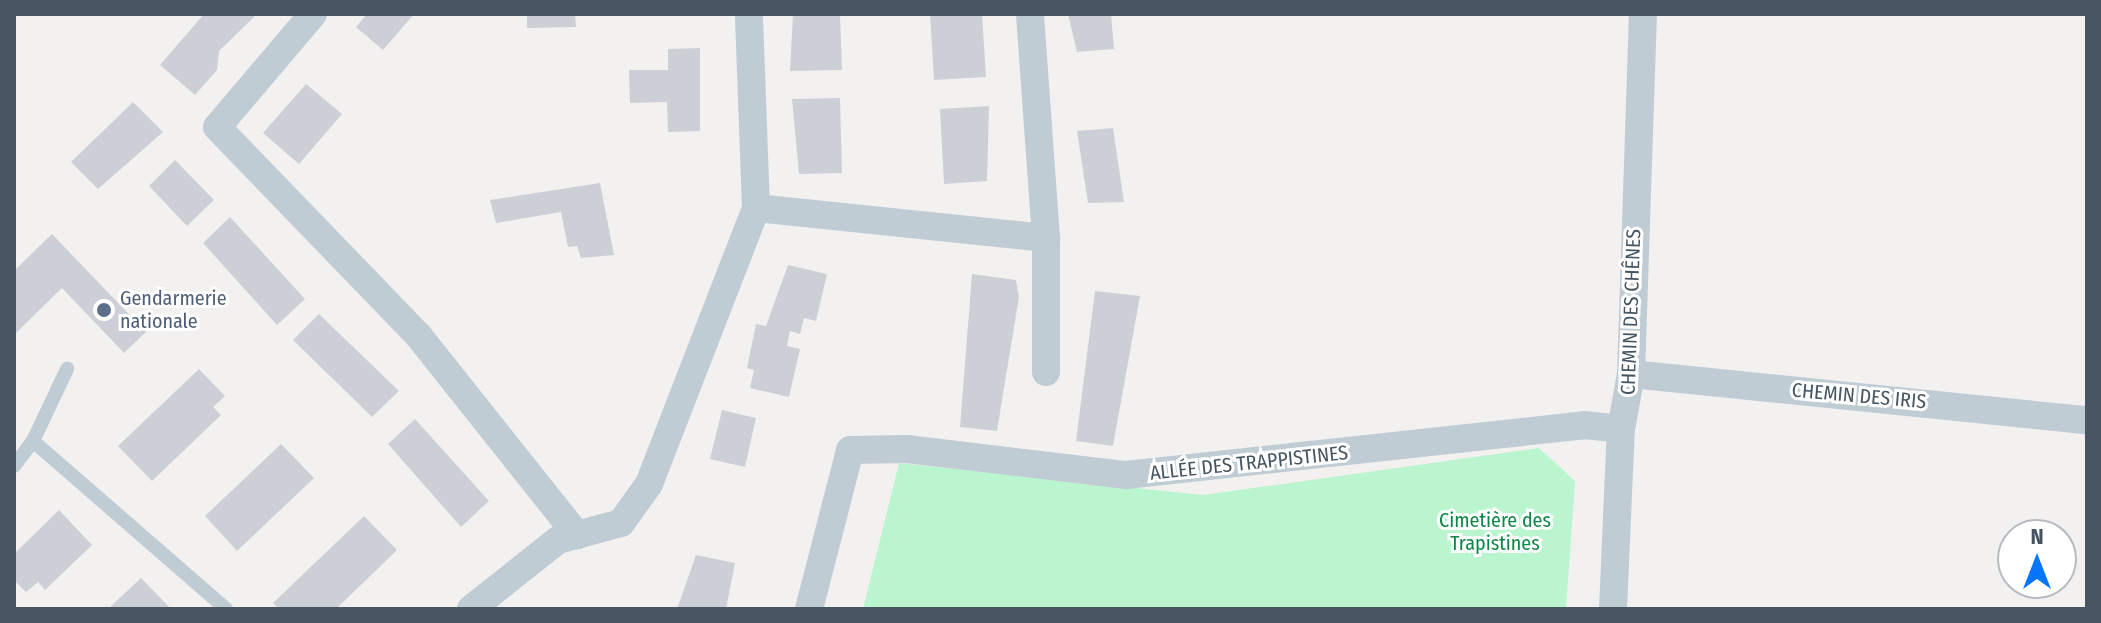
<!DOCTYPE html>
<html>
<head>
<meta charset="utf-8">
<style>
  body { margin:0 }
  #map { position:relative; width:2101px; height:623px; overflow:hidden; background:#f3f0f0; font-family:"Fira Sans Condensed",sans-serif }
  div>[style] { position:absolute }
  .green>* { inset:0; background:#bbf5d0 }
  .building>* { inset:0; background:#ccd0d6 }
  .service>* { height:14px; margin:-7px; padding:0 7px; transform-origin:7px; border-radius:7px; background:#c0ccd4 }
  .minor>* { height:28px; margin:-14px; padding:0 14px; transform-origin:14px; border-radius:14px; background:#c0ccd4 }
  .dots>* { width:22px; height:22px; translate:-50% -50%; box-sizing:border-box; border:4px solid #fff; border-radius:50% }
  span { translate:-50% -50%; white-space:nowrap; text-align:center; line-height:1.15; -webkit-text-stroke:6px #fff; paint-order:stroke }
  .service-label { font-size:20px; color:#4e5e75 }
  .left { translate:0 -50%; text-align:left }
  .street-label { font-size:20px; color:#465561 }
  .park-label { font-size:20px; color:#0c8746 }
  .frame { position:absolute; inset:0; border:16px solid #465561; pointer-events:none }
  .north { position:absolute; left:1997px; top:519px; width:80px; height:80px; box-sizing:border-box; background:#fff; border:2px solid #b5bbc0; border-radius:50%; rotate:0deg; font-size:22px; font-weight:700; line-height:32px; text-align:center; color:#465561 }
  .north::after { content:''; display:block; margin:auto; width:28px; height:36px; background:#0376fb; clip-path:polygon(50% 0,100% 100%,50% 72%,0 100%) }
</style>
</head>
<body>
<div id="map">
  <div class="green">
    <div style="clip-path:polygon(1539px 448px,1575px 481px,1566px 609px,863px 609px,899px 463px,1203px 495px)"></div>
  </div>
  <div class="building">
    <div style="clip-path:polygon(204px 14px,257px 14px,219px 51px,217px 70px,195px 95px,160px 65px)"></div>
    <div style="clip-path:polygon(367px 14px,414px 14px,383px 50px,356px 27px)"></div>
    <div style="clip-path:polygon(527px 14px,575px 14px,576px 27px,527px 28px)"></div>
    <div style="clip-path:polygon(793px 14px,840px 14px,842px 70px,790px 71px)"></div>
    <div style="clip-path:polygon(930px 14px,982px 14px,986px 77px,934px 80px)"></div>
    <div style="clip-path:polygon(1068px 14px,1111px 14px,1114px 49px,1077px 52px)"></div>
    <div style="clip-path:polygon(700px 48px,700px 131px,668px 132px,667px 102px,630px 103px,629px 70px,668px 70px,668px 49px)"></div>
    <div style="clip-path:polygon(306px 84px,342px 114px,299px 164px,263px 133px)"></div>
    <div style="clip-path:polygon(840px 98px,842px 173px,799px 174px,792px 99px)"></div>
    <div style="clip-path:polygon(133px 102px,163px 132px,98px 189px,71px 162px)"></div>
    <div style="clip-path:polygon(989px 106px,987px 181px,944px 184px,940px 109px)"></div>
    <div style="clip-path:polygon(1113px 128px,1124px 202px,1088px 203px,1077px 131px)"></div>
    <div style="clip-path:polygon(175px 160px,214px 200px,187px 226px,149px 186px)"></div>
    <div style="clip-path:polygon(600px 183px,614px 255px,581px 258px,577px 246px,568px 247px,561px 212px,496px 223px,490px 200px)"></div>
    <div style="clip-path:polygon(230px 217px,305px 299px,277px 325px,203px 243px)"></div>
    <div style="clip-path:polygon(52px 234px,146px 332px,124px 353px,62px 288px,14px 335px,14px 271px)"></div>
    <div style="clip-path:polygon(788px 265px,827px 274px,816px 321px,804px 318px,800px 334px,790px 331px,787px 346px,800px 349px,789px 397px,750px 388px,754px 370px,747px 368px,756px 324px,766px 326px)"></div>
    <div style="clip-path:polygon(972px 274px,1016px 280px,1019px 297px,997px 431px,960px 427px)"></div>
    <div style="clip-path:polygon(1095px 291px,1140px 296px,1113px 446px,1076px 441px)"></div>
    <div style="clip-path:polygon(319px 314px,399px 391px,372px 417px,293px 340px)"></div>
    <div style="clip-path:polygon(199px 369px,225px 396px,213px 407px,221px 415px,152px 481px,118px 446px)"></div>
    <div style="clip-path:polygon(722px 410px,756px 418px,745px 467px,710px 459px)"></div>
    <div style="clip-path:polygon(415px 419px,489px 501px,461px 527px,388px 444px)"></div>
    <div style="clip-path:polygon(281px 444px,314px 478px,237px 551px,205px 516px)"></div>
    <div style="clip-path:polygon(59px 510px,92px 545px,45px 590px,38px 582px,26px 592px,14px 580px,14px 554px)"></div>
    <div style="clip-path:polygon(364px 516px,397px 550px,336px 609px,279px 609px,273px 603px)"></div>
    <div style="clip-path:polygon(696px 555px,735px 563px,726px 609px,677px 609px)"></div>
    <div style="clip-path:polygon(141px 578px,171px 609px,108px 609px)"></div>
  </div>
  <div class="service">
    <div style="left:33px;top:441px;width:80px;rotate:-64.7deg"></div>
    <div style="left:14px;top:466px;width:31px;rotate:-53deg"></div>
    <div style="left:33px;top:441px;width:256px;rotate:41deg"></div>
  </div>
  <div class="minor">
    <div style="left:313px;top:14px;width:148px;rotate:130.3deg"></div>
    <div style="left:217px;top:127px;width:289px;rotate:46deg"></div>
    <div style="left:418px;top:335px;width:256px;rotate:51.5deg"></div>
    <div style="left:756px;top:208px;width:292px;rotate:5.9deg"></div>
    <div style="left:1046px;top:238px;width:225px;rotate:-94.1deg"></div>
    <div style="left:1046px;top:238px;width:134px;rotate:90deg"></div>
    <div style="left:1631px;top:374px;width:458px;rotate:5.8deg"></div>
    <div style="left:471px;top:609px;width:111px;rotate:-38.4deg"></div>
    <div style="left:558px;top:540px;width:65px;rotate:-15.1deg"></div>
    <div style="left:621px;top:523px;width:48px;rotate:-54.3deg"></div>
    <div style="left:649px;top:484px;width:296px;rotate:-68.8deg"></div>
    <div style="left:756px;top:208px;width:194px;rotate:-92.1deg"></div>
    <div style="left:809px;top:609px;width:164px;rotate:-75.5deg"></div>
    <div style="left:850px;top:450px;width:57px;rotate:-1deg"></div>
    <div style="left:907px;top:449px;width:221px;rotate:6.8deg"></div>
    <div style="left:1126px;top:475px;width:461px;rotate:-6.2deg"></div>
    <div style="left:1584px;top:425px;width:37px;rotate:6deg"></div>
    <div style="left:1613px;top:609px;width:180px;rotate:-87.5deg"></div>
    <div style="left:1621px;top:429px;width:56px;rotate:-79.7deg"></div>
    <div style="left:1631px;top:374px;width:360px;rotate:-88.1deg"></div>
  </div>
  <div class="dots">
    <div style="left:104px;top:310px;background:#5c6f8a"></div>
  </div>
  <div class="service-label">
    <span class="left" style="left:120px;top:310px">Gendarmerie<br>nationale</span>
  </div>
  <div class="street-label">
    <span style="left:1631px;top:312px;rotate:-88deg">CHEMIN DES CHÊNES</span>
    <span style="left:1859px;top:396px;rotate:5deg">CHEMIN DES IRIS</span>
    <span style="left:1249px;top:463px;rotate:-6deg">ALLÉE DES TRAPPISTINES</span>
  </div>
  <div class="park-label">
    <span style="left:1495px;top:532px">Cimetière des<br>Trapistines</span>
  </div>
  <div class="frame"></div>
  <div class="north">N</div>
</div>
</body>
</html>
